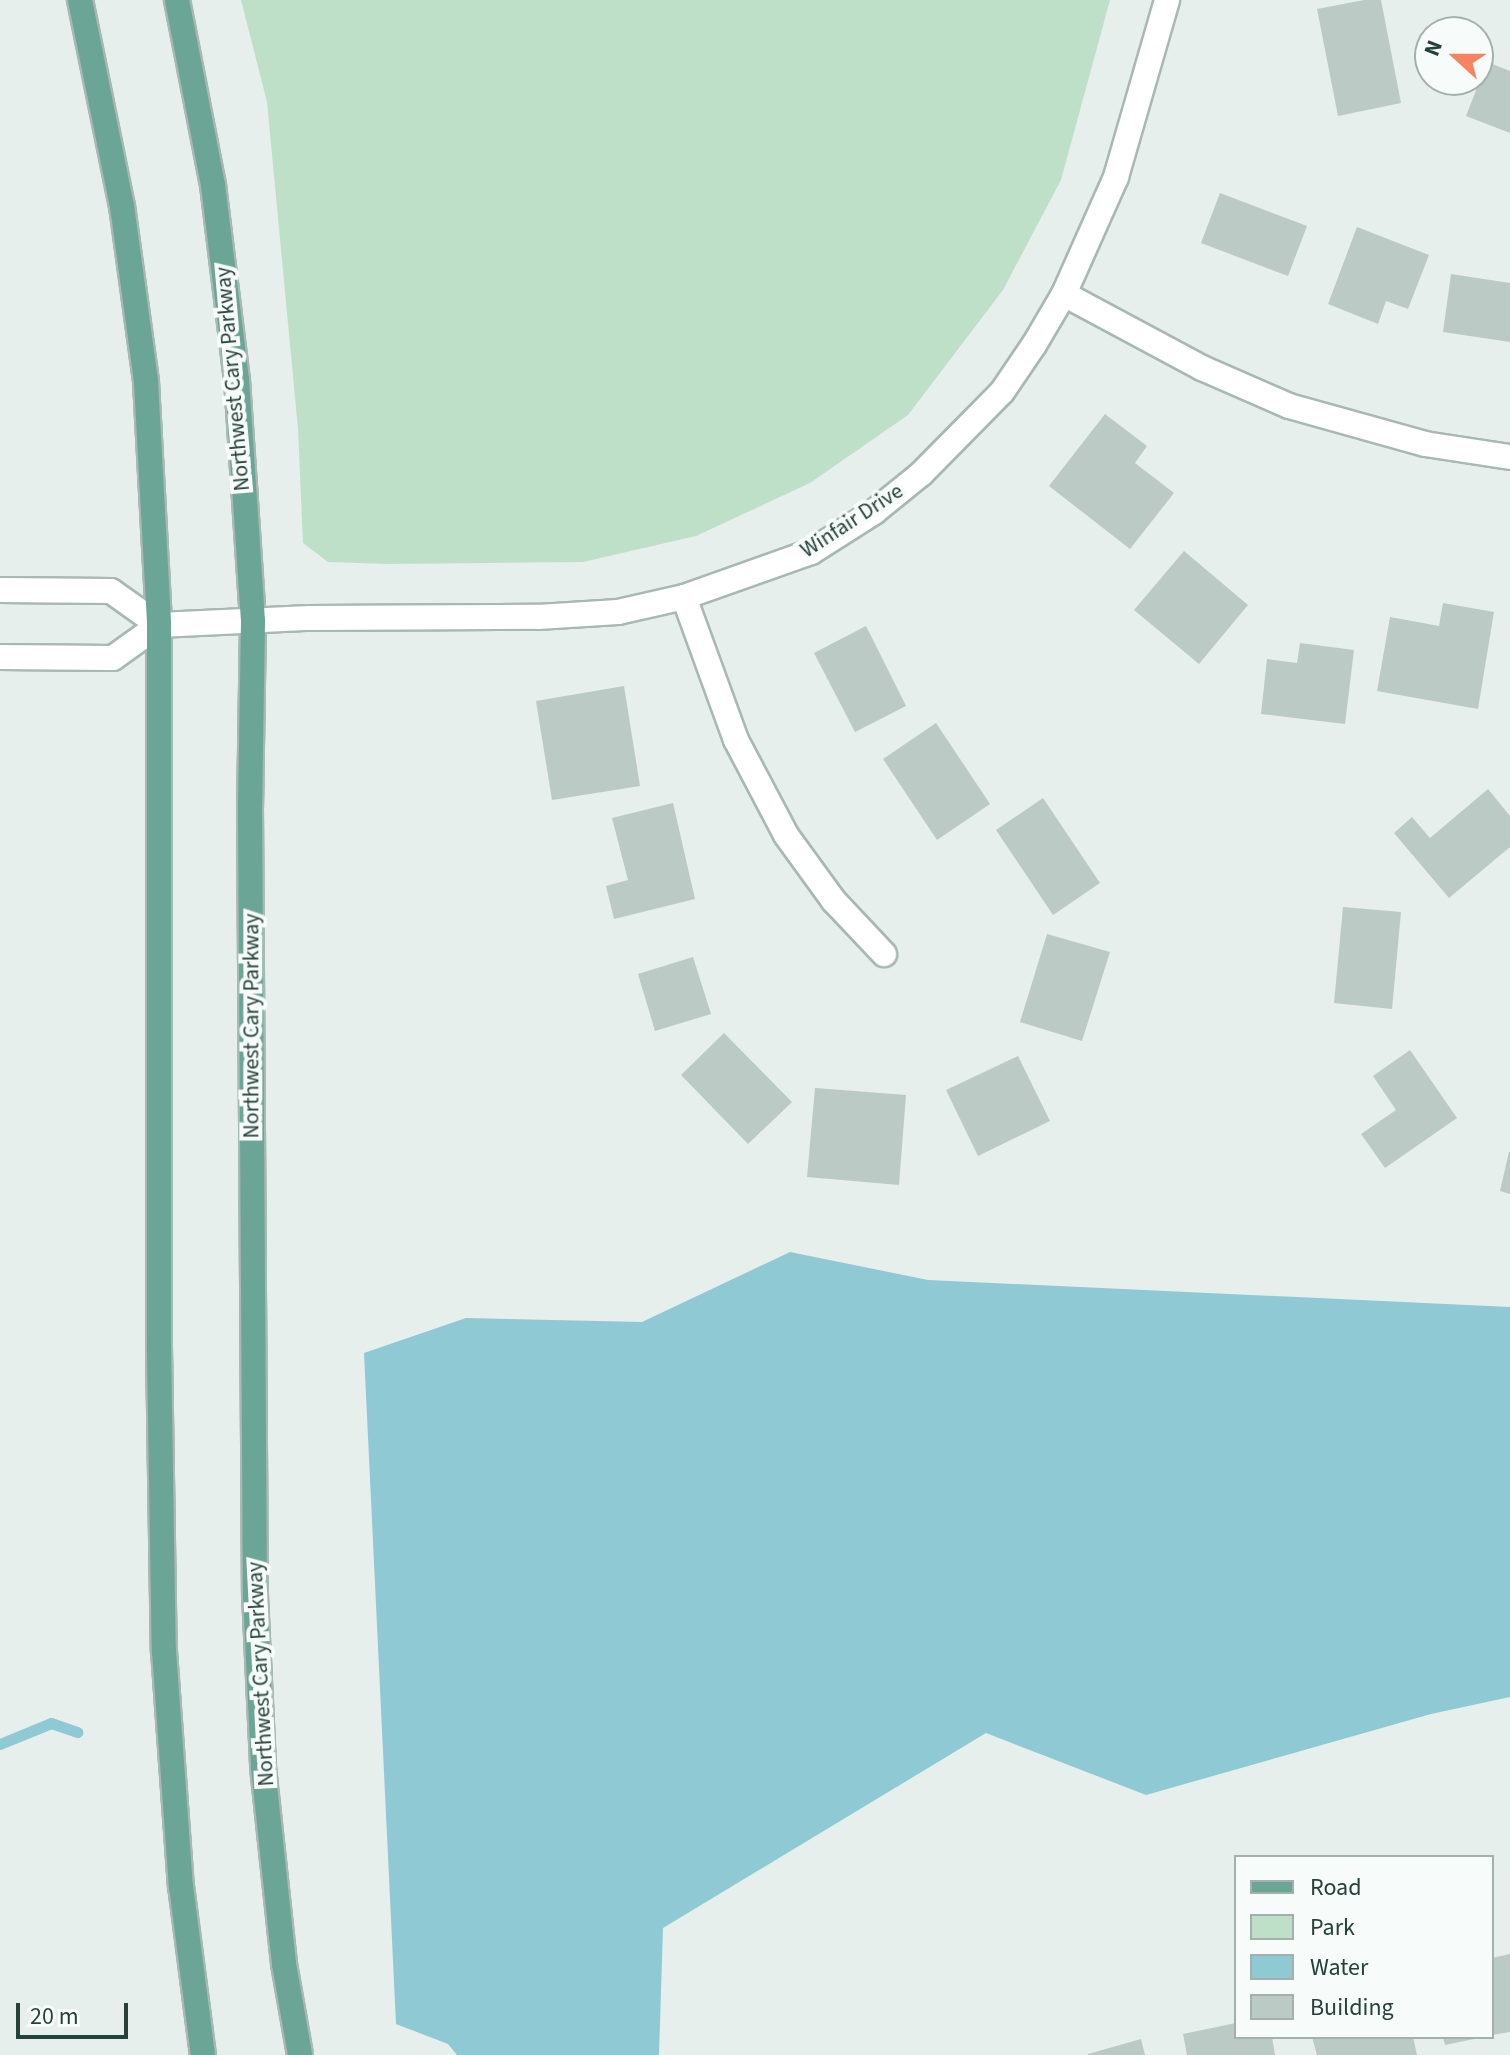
<!DOCTYPE html>
<html>
<head>
<meta charset="utf-8">
<style>
  body { margin:0 }
  #map { position:relative; width:1510px; height:2055px; overflow:hidden; background:#e6efeb; font-family:"Source Sans 3",sans-serif }
  div>[style] { position:absolute }
  .green>* { inset:0; background:#bfe0c8 }
  .water>* { inset:0; background:#8ec9d4 }
  .stream>* { height:11px; margin:-5.5px; padding:0 5.5px; transform-origin:5.5px; border-radius:5.5px; background:#8ec9d4 }
  .building>* { inset:0; background:#bbcac4 }
  .roads { filter:drop-shadow(2px 0 #a8b8b2) drop-shadow(-2px 0 #a8b8b2) drop-shadow(0 2px #a8b8b2) drop-shadow(0 -2px #a8b8b2) }
  .street>* { height:24px; margin:-12px; padding:0 12px; transform-origin:12px; border-radius:12px; background:#fff }
  .primary>* { height:24px; margin:-12px; padding:0 12px; transform-origin:12px; border-radius:12px; background:#6aa596 }
  span { translate:-50% -50%; white-space:nowrap; text-align:center; line-height:1.15; -webkit-text-stroke:8px #f7fbf9; paint-order:stroke }
  .street-label { font-size:22px; color:#24423a }
  .legend { position:absolute; left:1234px; top:1855px; width:260px; height:184px; box-sizing:border-box; background:#f7fbf9; border:2px solid #a3b1ad; margin:0; padding:10px 14px; list-style:none; font-size:24px; color:#24423a }
  .legend li { display:flex; align-items:center; gap:16px; height:40px }
  .legend b { width:40px; border:2px solid #a3b1ad }
  .north { position:absolute; left:1414px; top:16px; width:80px; height:80px; box-sizing:border-box; background:#f7fbf9; border:2px solid #a3b1ad; border-radius:50%; rotate:291deg; font-size:22px; font-weight:700; line-height:32px; text-align:center; color:#24423a }
  .north::after { content:''; display:block; margin:auto; width:28px; height:36px; background:#f4845f; clip-path:polygon(50% 0,100% 100%,50% 72%,0 100%) }
  .scale { position:absolute; left:16px; top:2003px; width:112px; height:36px; box-sizing:border-box; border:4px solid #24423a; border-top:0; padding-left:10px; font-size:24px; line-height:28px; white-space:nowrap; color:#24423a; -webkit-text-stroke:6px #f7fbf9; paint-order:stroke }
</style>
</head>
<body>
<div id="map">
  <div class="green">
    <div style="clip-path:polygon(241px 0,1110px 0,1061px 180px,1003px 290px,908px 415px,810px 483px,696px 536px,583px 562px,389px 564px,328px 562px,303px 543px,298px 429px,267px 102px)"></div>
  </div>
  <div class="water">
    <div style="clip-path:polygon(790px 1252px,928px 1280px,1510px 1307px,1510px 1697px,1431px 1714px,1146px 1795px,986px 1733px,663px 1928px,659px 2055px,457px 2055px,448px 2044px,396px 2024px,364px 1353px,466px 1318px,642px 1322px)"></div>
  </div>
  <div class="stream">
    <div style="left:0;top:1744px;width:55px;rotate:-22.4deg"></div>
    <div style="left:51px;top:1723px;width:28px;rotate:19deg"></div>
  </div>
  <div class="building">
    <div style="clip-path:polygon(1364px 0,1381px 0,1401px 103px,1338px 116px,1317px 9px)"></div>
    <div style="clip-path:polygon(1487px 62px,1510px 71px,1510px 133px,1466px 116px)"></div>
    <div style="clip-path:polygon(1220px 193px,1307px 226px,1288px 276px,1201px 243px)"></div>
    <div style="clip-path:polygon(1357px 227px,1429px 255px,1408px 309px,1386px 301px,1378px 324px,1328px 304px)"></div>
    <div style="clip-path:polygon(1451px 274px,1510px 283px,1510px 342px,1443px 332px)"></div>
    <div style="clip-path:polygon(1105px 414px,1147px 446px,1135px 463px,1174px 493px,1130px 549px,1049px 486px)"></div>
    <div style="clip-path:polygon(1184px 551px,1248px 605px,1199px 664px,1134px 610px)"></div>
    <div style="clip-path:polygon(1443px 603px,1494px 612px,1478px 709px,1377px 691px,1390px 617px,1439px 626px)"></div>
    <div style="clip-path:polygon(866px 626px,906px 706px,855px 732px,814px 653px)"></div>
    <div style="clip-path:polygon(1300px 643px,1354px 650px,1345px 724px,1261px 714px,1267px 659px,1297px 663px)"></div>
    <div style="clip-path:polygon(624px 686px,640px 786px,552px 800px,536px 701px)"></div>
    <div style="clip-path:polygon(936px 723px,990px 804px,937px 840px,883px 759px)"></div>
    <div style="clip-path:polygon(1488px 789px,1510px 816px,1510px 847px,1449px 898px,1394px 833px,1412px 817px,1430px 838px)"></div>
    <div style="clip-path:polygon(1043px 798px,1100px 883px,1053px 915px,996px 830px)"></div>
    <div style="clip-path:polygon(673px 803px,695px 899px,614px 919px,606px 886px,628px 880px,612px 818px)"></div>
    <div style="clip-path:polygon(1343px 907px,1401px 912px,1392px 1009px,1334px 1003px)"></div>
    <div style="clip-path:polygon(1047px 934px,1110px 952px,1082px 1041px,1020px 1022px)"></div>
    <div style="clip-path:polygon(693px 957px,711px 1014px,655px 1031px,638px 974px)"></div>
    <div style="clip-path:polygon(724px 1033px,792px 1102px,748px 1144px,681px 1075px)"></div>
    <div style="clip-path:polygon(1410px 1050px,1457px 1118px,1385px 1168px,1361px 1134px,1396px 1110px,1373px 1076px)"></div>
    <div style="clip-path:polygon(1018px 1056px,1050px 1121px,978px 1156px,946px 1090px)"></div>
    <div style="clip-path:polygon(815px 1088px,906px 1095px,899px 1185px,807px 1177px)"></div>
    <div style="clip-path:polygon(1509px 1152px,1510px 1152px,1510px 1194px,1500px 1191px)"></div>
    <div style="clip-path:polygon(1510px 1954px,1510px 2032px,1492px 2035px,1492px 1958px)"></div>
    <div style="clip-path:polygon(1236px 2023px,1236px 2037px,1272px 2037px,1275px 2055px,1187px 2055px,1183px 2034px)"></div>
    <div style="clip-path:polygon(1312px 2037px,1413px 2037px,1417px 2055px,1317px 2055px)"></div>
    <div style="clip-path:polygon(1443px 2037px,1478px 2037px,1479px 2038px,1445px 2045px)"></div>
    <div style="clip-path:polygon(1141px 2039px,1145px 2055px,1088px 2055px,1088px 2054px)"></div>
  </div>
  <div class="roads">
    <div class="street">
      <div style="left:1064px;top:294px;width:157px;rotate:28.2deg"></div>
      <div style="left:1202px;top:368px;width:95px;rotate:23.6deg"></div>
      <div style="left:1289px;top:406px;width:141px;rotate:15.6deg"></div>
      <div style="left:1425px;top:444px;width:86px;rotate:8.7deg"></div>
      <div style="left:0;top:590px;width:111px;rotate:0.5deg"></div>
      <div style="left:111px;top:591px;width:59px;rotate:35.3deg"></div>
      <div style="left:684px;top:597px;width:152px;rotate:70deg"></div>
      <div style="left:736px;top:740px;width:107px;rotate:62.2deg"></div>
      <div style="left:786px;top:835px;width:82px;rotate:54deg"></div>
      <div style="left:834px;top:901px;width:73px;rotate:46.7deg"></div>
      <div style="left:159px;top:625px;width:151px;rotate:-2.7deg"></div>
      <div style="left:310px;top:618px;width:228px;rotate:-0.3deg"></div>
      <div style="left:538px;top:617px;width:80px;rotate:-3.6deg"></div>
      <div style="left:618px;top:612px;width:68px;rotate:-12.8deg"></div>
      <div style="left:684px;top:597px;width:135px;rotate:-19.5deg"></div>
      <div style="left:811px;top:552px;width:75px;rotate:-32.4deg"></div>
      <div style="left:874px;top:512px;width:60px;rotate:-39deg"></div>
      <div style="left:921px;top:474px;width:115px;rotate:-45.4deg"></div>
      <div style="left:1002px;top:392px;width:57px;rotate:-55.8deg"></div>
      <div style="left:1034px;top:345px;width:59px;rotate:-59.5deg"></div>
      <div style="left:1064px;top:294px;width:128px;rotate:-66deg"></div>
      <div style="left:1116px;top:177px;width:184px;rotate:-73.9deg"></div>
      <div style="left:0;top:657px;width:113px;rotate:0.5deg"></div>
      <div style="left:113px;top:658px;width:57px;rotate:-35.7deg"></div>
    </div>
    <div class="primary">
      <div style="left:80px;top:0;width:210px;rotate:78.5deg"></div>
      <div style="left:122px;top:206px;width:178px;rotate:82.2deg"></div>
      <div style="left:146px;top:382px;width:243px;rotate:86.9deg"></div>
      <div style="left:159px;top:625px;width:723px;rotate:90deg"></div>
      <div style="left:159px;top:1348px;width:303px;rotate:89.1deg"></div>
      <div style="left:164px;top:1651px;width:236px;rotate:85.9deg"></div>
      <div style="left:181px;top:1886px;width:170px;rotate:82.6deg"></div>
      <div style="left:177px;top:0;width:188px;rotate:79deg"></div>
      <div style="left:213px;top:185px;width:196px;rotate:83deg"></div>
      <div style="left:237px;top:380px;width:242px;rotate:86.2deg"></div>
      <div style="left:253px;top:621px;width:186px;rotate:90.9deg"></div>
      <div style="left:250px;top:807px;width:788px;rotate:89.64deg"></div>
      <div style="left:255px;top:1595px;width:172px;rotate:87.3deg"></div>
      <div style="left:263px;top:1767px;width:198px;rotate:83.9deg"></div>
      <div style="left:284px;top:1964px;width:92px;rotate:80deg"></div>
    </div>
  </div>
  <div class="street-label">
    <span style="left:233px;top:379px;rotate:-95deg">Northwest Cary Parkway</span>
    <span style="left:852px;top:521px;rotate:-33deg">Winfair Drive</span>
    <span style="left:252px;top:1026px;rotate:-90deg">Northwest Cary Parkway</span>
    <span style="left:261px;top:1674px;rotate:-93deg">Northwest Cary Parkway</span>
  </div>
  <ul class="legend">
  <li><b style="height:10px;background:#6aa596"></b>Road</li>
  <li><b style="height:22px;background:#bfe0c8"></b>Park</li>
  <li><b style="height:22px;background:#8ec9d4"></b>Water</li>
  <li><b style="height:22px;background:#bbcac4"></b>Building</li>
  </ul>
  <div class="north">N</div>
  <div class="scale">20 m</div>
</div>
</body>
</html>
